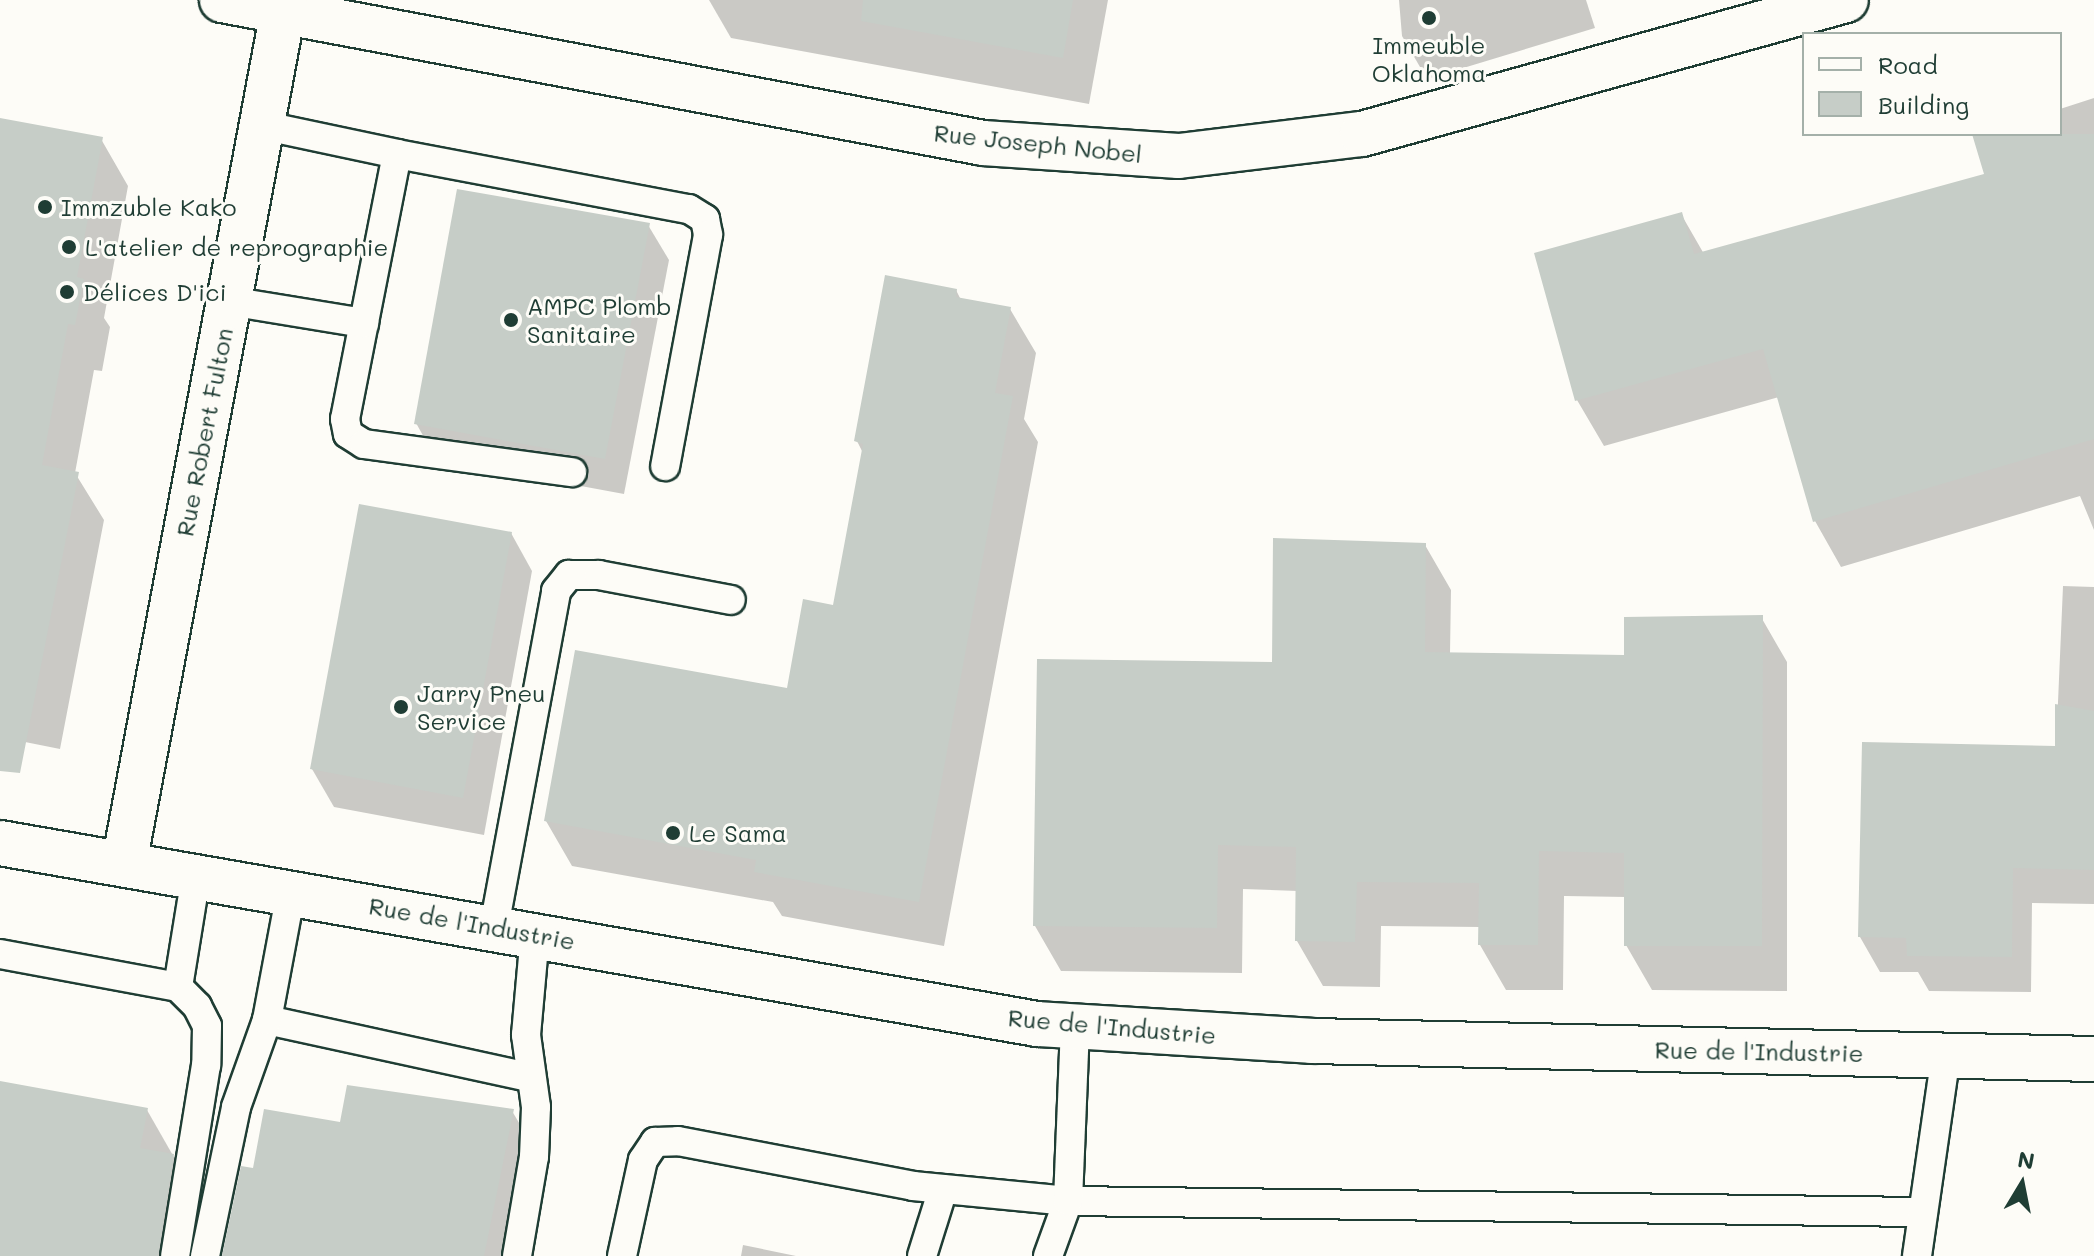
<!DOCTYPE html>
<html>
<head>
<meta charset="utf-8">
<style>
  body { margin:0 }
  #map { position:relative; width:2094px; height:1256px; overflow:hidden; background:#fdfcf7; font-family:Mali,sans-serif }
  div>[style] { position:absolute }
  .shadow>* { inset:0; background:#0003 }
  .building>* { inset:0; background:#c6cdc7 }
  .roads { filter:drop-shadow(2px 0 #1f3d34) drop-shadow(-2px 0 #1f3d34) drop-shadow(0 2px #1f3d34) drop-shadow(0 -2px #1f3d34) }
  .service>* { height:28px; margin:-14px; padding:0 14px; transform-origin:14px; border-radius:14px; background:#fdfcf7 }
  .minor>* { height:44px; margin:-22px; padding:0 22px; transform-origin:22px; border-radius:22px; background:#fdfcf7 }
  .secondary>* { height:44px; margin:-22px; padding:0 22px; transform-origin:22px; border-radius:22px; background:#fdfcf7 }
  .dots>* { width:22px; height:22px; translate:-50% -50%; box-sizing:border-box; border:4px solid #fdfcf7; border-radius:50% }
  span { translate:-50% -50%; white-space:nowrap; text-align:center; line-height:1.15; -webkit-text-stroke:6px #fdfcf7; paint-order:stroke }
  .poi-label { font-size:24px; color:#1f3d34 }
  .left { translate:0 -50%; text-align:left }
  .street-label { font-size:24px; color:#1f3d34 }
  .legend { position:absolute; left:1802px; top:32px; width:260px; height:104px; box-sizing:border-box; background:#fdfcf7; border:2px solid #a4b0a9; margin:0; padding:10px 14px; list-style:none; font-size:24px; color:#1f3d34 }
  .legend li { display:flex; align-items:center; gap:16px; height:40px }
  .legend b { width:40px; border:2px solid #a4b0a9 }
  .north { position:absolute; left:1982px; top:1144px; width:80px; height:80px; -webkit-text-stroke:6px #fdfcf7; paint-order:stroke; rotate:10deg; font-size:22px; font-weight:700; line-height:32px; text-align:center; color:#1f3d34 }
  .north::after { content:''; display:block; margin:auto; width:28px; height:36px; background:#1f3d34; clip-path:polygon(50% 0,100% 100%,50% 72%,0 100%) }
</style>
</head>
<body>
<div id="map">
  <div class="shadow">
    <div style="clip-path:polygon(709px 0,1108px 0,1089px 104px,731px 38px)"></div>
    <div style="clip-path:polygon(1399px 0,1586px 0,1595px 28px,1427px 79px,1402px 36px)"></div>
    <div style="clip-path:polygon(2094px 98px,2094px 530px,2080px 496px,1841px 567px,1815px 521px,1779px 397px,1604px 446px,1577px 400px,1681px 214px,1704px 254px,1986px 175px,1981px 134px,2060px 134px,2060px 109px)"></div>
    <div style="clip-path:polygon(0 120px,101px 139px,128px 186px,104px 318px,110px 327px,102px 371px,94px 370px,75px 473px,104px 520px,60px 749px,0 737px)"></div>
    <div style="clip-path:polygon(648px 225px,669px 260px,624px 494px,436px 459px,416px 423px)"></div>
    <div style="clip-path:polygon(956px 290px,961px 300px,1010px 309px,1036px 353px,1024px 419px,1038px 442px,944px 946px,782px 916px,773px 902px,572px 866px,546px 821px,789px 691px,835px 607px,863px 453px,857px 441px)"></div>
    <div style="clip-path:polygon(511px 533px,532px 571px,484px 835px,334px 807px,312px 769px)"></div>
    <div style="clip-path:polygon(1425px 545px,1451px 590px,1450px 654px,1626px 657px,1761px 617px,1787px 662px,1787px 991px,1652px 990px,1626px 945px,1626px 897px,1564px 896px,1563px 990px,1506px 990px,1480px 945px,1480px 927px,1381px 926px,1380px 987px,1323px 986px,1297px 941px,1298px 891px,1243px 889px,1242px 973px,1061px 971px,1035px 926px,1274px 664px)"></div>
    <div style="clip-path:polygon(2063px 586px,2094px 587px,2094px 904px,2032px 903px,2031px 992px,1929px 991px,1918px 972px,1880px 972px,1860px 937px,2056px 748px)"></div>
    <div style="clip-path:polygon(0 1083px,147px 1110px,199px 1201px,190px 1256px,0 1256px)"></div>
    <div style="clip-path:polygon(512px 1111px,538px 1155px,519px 1256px,223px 1256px,254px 1170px)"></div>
    <div style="clip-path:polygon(743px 1245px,796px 1256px,741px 1256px)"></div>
  </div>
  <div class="building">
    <div style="clip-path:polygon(863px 0,1073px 0,1063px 58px,861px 21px)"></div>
    <div style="clip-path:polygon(0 118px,103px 137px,77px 277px,84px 279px,75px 325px,68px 324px,42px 465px,79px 472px,20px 773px,0 771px)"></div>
    <div style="clip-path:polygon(1972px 134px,2094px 134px,2094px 439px,1813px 522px,1763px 349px,1575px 401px,1534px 253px,1682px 212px,1694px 254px,1984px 174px)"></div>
    <div style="clip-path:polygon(457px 189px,650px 223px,605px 459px,414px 424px)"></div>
    <div style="clip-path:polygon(885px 275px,957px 289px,956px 297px,1011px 307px,995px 393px,1013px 396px,919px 902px,754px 872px,756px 860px,544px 821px,575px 650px,787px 688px,803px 599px,833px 605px,863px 444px,854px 441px)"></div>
    <div style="clip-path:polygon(359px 504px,512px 532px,463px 798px,310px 769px)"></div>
    <div style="clip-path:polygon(1273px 538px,1426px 543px,1425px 652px,1624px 655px,1624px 617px,1763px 615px,1762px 946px,1624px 946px,1624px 853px,1539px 851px,1538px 945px,1478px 945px,1479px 883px,1357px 882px,1355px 942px,1295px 941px,1296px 847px,1218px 845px,1217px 928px,1033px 926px,1037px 659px,1272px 662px)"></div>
    <div style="clip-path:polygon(2055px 704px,2094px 711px,2094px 870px,2013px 868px,2012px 957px,1907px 956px,1906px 938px,1858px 937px,1862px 742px,2055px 746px)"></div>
    <div style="clip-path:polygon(0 1081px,148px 1108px,140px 1148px,174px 1154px,158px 1256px,0 1256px)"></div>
    <div style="clip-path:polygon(347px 1085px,514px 1109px,484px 1256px,222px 1256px,241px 1166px,253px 1168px,264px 1109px,340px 1122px)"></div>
  </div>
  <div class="roads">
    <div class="service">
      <div style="left:261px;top:125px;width:139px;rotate:12deg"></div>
      <div style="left:397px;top:154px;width:270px;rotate:101.1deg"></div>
      <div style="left:345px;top:419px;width:15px;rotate:79deg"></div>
      <div style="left:348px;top:434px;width:19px;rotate:32deg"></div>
      <div style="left:364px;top:444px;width:210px;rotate:7.7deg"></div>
      <div style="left:397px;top:154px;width:297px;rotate:10.7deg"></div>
      <div style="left:689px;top:209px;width:19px;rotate:32deg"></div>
      <div style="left:705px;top:219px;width:16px;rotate:79deg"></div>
      <div style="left:708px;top:235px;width:235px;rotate:100.5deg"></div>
      <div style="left:229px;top:301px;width:137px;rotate:9.3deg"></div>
      <div style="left:494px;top:927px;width:342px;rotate:-79.5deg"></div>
      <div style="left:556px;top:591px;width:21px;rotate:-51deg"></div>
      <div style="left:569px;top:575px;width:30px"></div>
      <div style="left:599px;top:575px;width:134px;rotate:10.7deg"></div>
      <div style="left:0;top:954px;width:181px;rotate:10.5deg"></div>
      <div style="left:178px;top:987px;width:27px;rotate:45deg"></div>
      <div style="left:197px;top:1006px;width:22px;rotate:63deg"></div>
      <div style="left:207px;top:1026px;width:39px;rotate:91deg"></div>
      <div style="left:206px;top:1065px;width:193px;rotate:99.2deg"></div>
      <div style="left:178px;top:987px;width:112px;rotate:-80.8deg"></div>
      <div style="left:267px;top:1020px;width:267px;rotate:12.3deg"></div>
      <div style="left:205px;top:1256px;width:152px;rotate:-78.2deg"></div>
      <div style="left:236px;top:1107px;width:92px;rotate:-70.4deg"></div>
      <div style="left:267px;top:1020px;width:130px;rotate:-79.4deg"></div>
      <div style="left:517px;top:1256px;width:100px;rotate:-80.3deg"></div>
      <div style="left:534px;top:1157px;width:50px;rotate:-87.7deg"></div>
      <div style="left:536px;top:1107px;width:73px;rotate:-97.9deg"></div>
      <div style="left:526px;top:1035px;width:101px;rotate:-84.9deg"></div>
      <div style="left:622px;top:1256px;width:98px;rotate:-77.7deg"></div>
      <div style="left:643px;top:1160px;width:22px;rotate:-56deg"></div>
      <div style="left:655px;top:1142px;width:23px;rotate:-2deg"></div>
      <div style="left:678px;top:1141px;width:239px;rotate:10.8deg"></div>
      <div style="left:913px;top:1186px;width:156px;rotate:5.5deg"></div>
      <div style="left:1068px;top:1201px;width:855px;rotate:0.74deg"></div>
      <div style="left:922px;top:1256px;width:70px;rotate:-72.6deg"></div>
      <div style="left:1048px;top:1256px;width:59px;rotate:-70deg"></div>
      <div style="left:1068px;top:1201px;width:175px;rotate:-87.7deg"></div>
      <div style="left:1917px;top:1256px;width:203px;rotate:-81.8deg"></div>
    </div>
    <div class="minor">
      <div style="left:222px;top:0;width:774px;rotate:10.64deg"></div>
      <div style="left:983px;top:143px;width:196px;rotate:3.8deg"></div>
      <div style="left:1179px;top:156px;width:184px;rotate:-6.9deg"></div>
      <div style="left:1362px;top:134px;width:502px;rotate:-15.48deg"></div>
      <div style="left:124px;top:864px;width:879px;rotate:-79.44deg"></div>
    </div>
    <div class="secondary">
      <div style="left:0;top:843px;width:1053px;rotate:9.9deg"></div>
      <div style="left:1037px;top:1024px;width:276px;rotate:3.5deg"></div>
      <div style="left:1312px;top:1041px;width:782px;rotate:1.32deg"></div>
    </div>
  </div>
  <div class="dots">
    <div style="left:1429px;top:18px;background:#1f3d34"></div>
    <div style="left:45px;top:207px;background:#1f3d34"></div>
    <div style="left:69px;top:247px;background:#1f3d34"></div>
    <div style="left:67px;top:292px;background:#1f3d34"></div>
    <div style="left:511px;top:320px;background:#1f3d34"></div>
    <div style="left:401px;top:707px;background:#1f3d34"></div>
    <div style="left:673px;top:833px;background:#1f3d34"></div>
  </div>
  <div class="poi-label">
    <span style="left:1429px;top:59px">Immeuble<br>Oklahoma</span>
    <span class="left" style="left:61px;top:207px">Immzuble Kako</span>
    <span class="left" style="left:85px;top:247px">L'atelier de reprographie</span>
    <span class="left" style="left:83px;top:292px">Délices D'ici</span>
    <span class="left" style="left:527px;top:320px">AMPC Plomb<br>Sanitaire</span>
    <span class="left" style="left:417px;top:707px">Jarry Pneu<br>Service</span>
    <span class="left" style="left:689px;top:833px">Le Sama</span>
  </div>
  <div class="street-label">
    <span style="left:1038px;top:143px;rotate:6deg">Rue Joseph Nobel</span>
    <span style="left:204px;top:432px;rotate:-79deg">Rue Robert Fulton</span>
    <span style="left:472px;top:923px;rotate:10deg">Rue de l'Industrie</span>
    <span style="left:1112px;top:1026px;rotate:5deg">Rue de l'Industrie</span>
    <span style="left:1759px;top:1051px;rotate:1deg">Rue de l'Industrie</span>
  </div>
  <ul class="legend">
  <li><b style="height:10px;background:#fdfcf7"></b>Road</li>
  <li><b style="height:22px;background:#c6cdc7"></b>Building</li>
  </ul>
  <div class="north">N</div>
</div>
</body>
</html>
